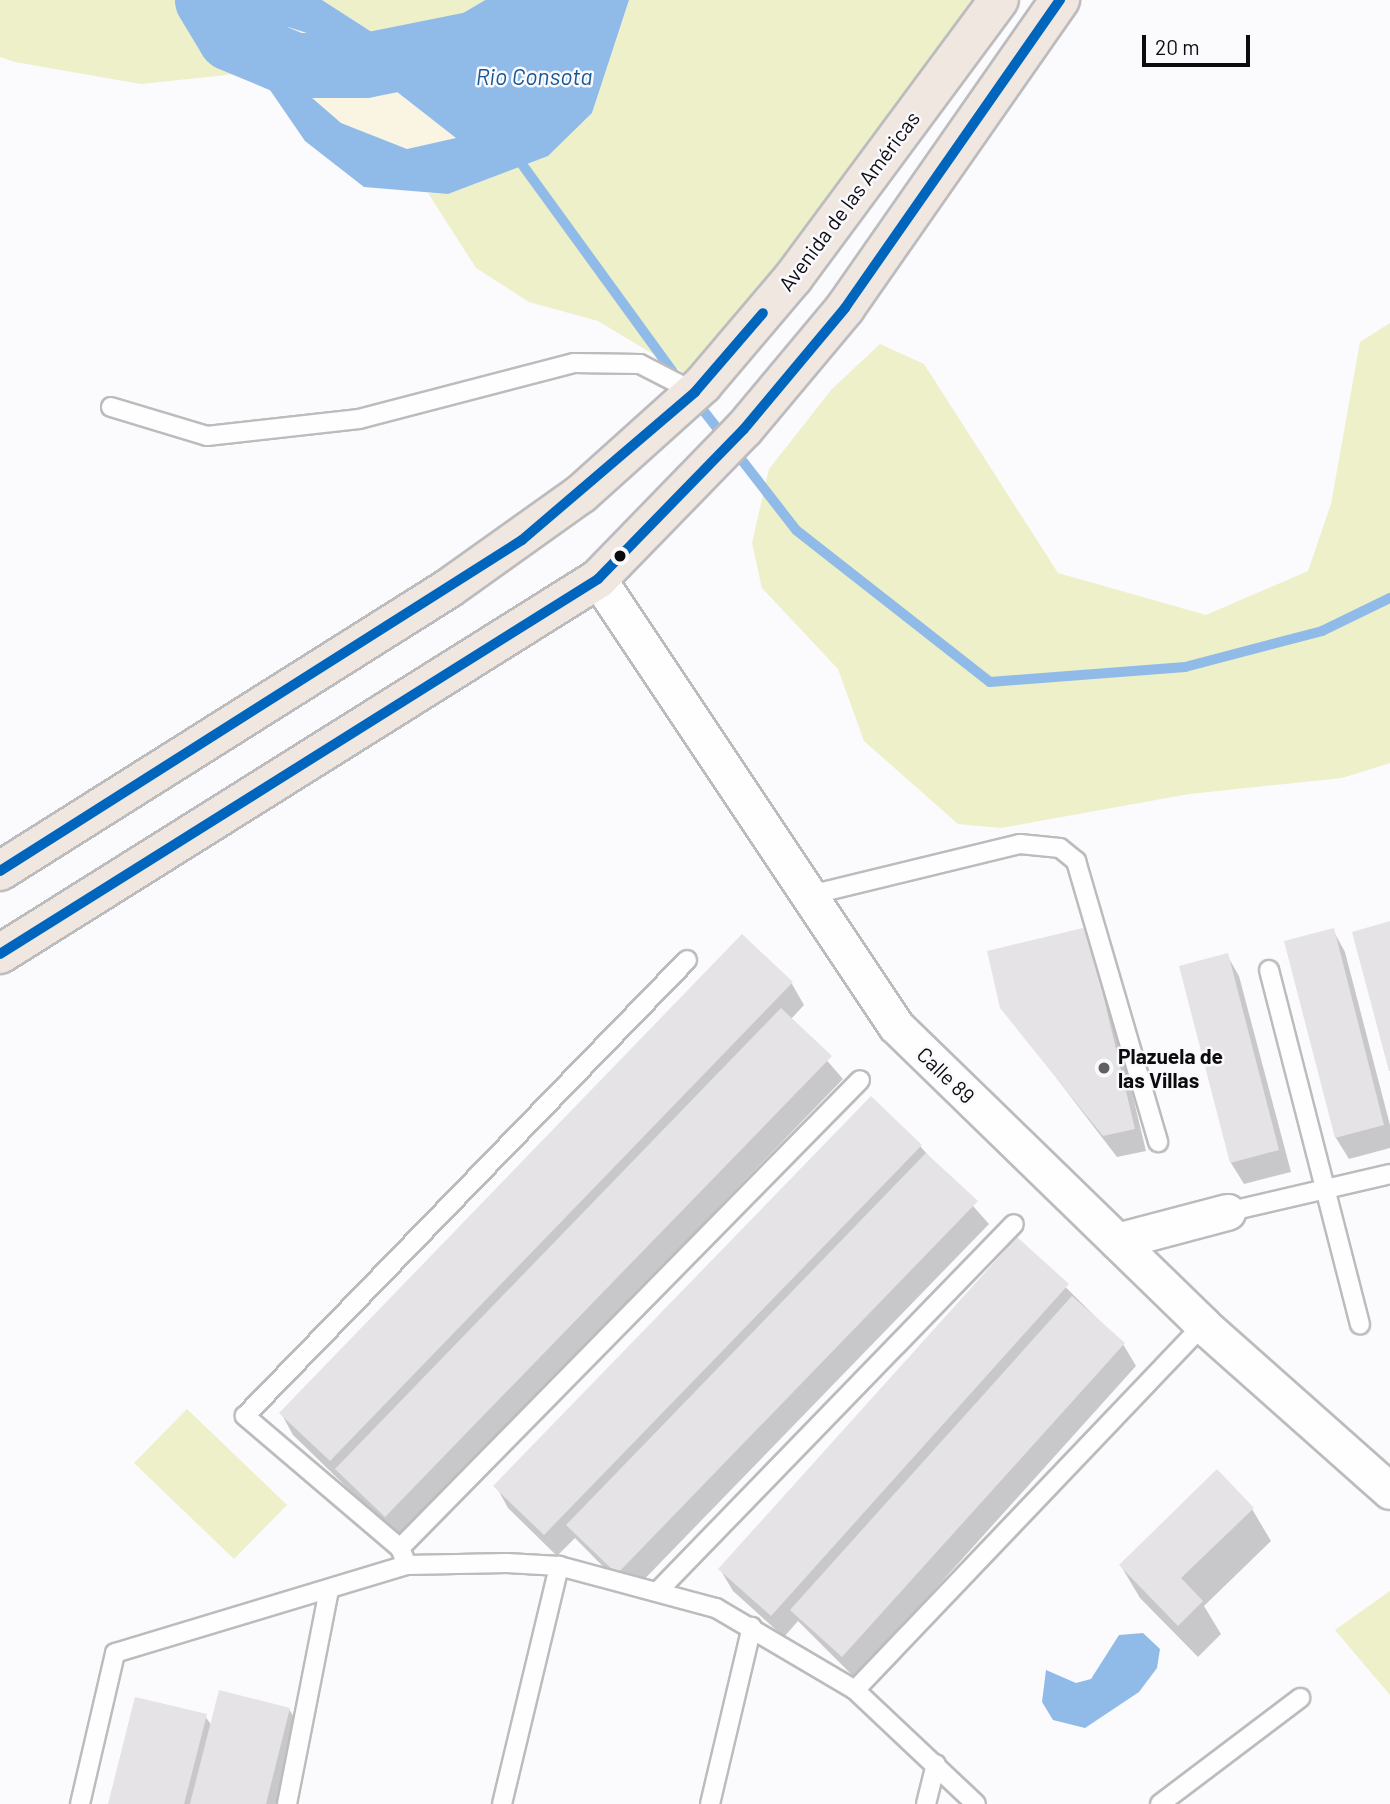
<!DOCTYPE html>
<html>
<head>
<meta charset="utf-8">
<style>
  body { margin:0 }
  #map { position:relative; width:1390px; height:1804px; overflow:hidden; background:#fbfafd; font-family:Barlow,sans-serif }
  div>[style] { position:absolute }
  .green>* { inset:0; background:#edf0c9 }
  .sand>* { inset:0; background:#faf4e2 }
  .water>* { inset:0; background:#90bbe8 }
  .shadow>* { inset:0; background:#0003 }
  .stream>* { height:10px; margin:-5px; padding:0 5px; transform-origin:5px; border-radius:5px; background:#90bbe8 }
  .river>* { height:65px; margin:-32.5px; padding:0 32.5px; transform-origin:32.5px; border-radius:32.5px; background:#90bbe8 }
  .building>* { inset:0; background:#e5e3e5 }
  .roads { filter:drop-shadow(2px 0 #bcbbbe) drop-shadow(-2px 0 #bcbbbe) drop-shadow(0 2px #bcbbbe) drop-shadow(0 -2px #bcbbbe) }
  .service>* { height:18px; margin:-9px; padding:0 9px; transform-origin:9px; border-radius:9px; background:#fefeff }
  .minor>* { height:35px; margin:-17.5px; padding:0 17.5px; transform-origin:17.5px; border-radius:17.5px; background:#fefeff }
  .primary>* { height:38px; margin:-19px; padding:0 19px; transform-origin:19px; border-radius:19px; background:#efe7e0 }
  .bus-1>* { height:10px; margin:-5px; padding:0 5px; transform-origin:5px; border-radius:5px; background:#0065bd }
  .dots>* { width:19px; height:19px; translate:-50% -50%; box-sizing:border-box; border:4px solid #faf9fe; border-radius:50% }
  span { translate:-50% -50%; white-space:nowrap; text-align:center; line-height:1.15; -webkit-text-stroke:5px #faf9fe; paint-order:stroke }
  .street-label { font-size:21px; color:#0c0c0e }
  .poi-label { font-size:21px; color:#0c0c0e; font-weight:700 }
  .left { translate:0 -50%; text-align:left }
  .water-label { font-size:23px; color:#165893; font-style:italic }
  .scale { position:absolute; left:1142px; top:35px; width:108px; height:32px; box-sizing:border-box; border:4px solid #0c0c0e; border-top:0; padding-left:9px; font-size:21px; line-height:24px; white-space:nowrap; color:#0c0c0e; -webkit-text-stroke:5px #faf9fe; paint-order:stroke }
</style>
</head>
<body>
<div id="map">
  <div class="green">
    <div style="clip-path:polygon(0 0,208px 0,254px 72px,141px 84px,15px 62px,0 57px)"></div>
    <div style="clip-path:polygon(322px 0,502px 0,475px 43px,412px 58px)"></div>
    <div style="clip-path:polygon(629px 0,999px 0,703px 384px,598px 321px,529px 302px,476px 268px,428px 193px,448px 194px,548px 156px,592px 113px)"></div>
    <div style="clip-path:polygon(1390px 323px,1390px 763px,1342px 778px,1189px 794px,1001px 828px,958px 824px,864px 741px,838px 669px,762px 588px,752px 543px,769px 469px,832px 389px,880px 344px,924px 364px,1058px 573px,1206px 615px,1308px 571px,1331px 504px,1360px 342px)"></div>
    <div style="clip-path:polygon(187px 1409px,287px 1505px,234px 1559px,134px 1463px)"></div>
    <div style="clip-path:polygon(1390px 1591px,1390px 1695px,1335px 1630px)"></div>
  </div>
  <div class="sand">
    <div style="clip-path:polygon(287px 27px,332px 41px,457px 138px,407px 149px,341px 123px,311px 97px,295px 65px)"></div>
  </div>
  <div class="water">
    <div style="clip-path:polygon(evenodd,208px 0,322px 0,412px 58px,475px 43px,502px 0,629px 0,592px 113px,548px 156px,448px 194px,364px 187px,305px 141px,208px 0,288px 27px,332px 41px,456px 138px,407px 149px,341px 123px,311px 97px,295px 65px,288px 27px)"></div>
    <div style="clip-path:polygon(1143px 1633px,1160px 1649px,1157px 1668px,1139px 1692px,1085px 1728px,1053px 1720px,1042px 1702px,1046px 1670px,1076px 1683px,1091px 1679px,1119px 1635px)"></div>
  </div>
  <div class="shadow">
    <div style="clip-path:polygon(1086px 929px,1098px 951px,1146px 1151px,1117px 1157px,1002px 1007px)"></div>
    <div style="clip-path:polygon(1333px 930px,1345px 952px,1390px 1125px,1390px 1148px,1349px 1159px,1336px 1138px)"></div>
    <div style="clip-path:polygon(742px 936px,792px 984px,804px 1005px,791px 1019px,843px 1079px,399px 1538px,293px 1435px,281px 1413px)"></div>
    <div style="clip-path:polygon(1227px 955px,1239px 976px,1291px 1172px,1244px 1184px,1231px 1163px)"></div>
    <div style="clip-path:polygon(920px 1146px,989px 1224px,630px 1594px,575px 1538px,557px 1556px,508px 1508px,496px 1486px)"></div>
    <div style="clip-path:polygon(1017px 1239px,1123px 1344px,1136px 1366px,855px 1678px,798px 1621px,784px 1637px,733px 1591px,720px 1569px)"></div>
    <div style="clip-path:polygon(1252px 1509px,1271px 1541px,1204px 1606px,1221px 1634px,1198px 1657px,1140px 1598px,1121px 1566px)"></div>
    <div style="clip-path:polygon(289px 1709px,302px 1731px,283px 1804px,109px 1804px,205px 1716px,212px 1726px)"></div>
  </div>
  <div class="stream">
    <div style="left:516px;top:156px;width:277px;rotate:54deg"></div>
    <div style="left:696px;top:401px;width:163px;rotate:52.2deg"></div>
    <div style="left:796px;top:530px;width:246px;rotate:38.1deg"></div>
    <div style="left:990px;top:682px;width:196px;rotate:-4.4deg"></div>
    <div style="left:1185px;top:667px;width:142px;rotate:-14.7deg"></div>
    <div style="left:1322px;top:631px;width:76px;rotate:-25.9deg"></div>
  </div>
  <div class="river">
    <div style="left:207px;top:0;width:44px;rotate:58.8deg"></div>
    <div style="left:230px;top:38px;width:70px;rotate:22.6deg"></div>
    <div style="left:295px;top:65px;width:70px"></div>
    <div style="left:365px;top:65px;width:112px;rotate:-11.3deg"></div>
    <div style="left:475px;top:43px;width:85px;rotate:-30.5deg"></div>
  </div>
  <div class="building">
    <div style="clip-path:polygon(1390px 921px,1390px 1071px,1389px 1071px,1352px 932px)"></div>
    <div style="clip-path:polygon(1087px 927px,1135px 1129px,1103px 1136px,1000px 1008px,987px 951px)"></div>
    <div style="clip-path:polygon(1334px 928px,1384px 1125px,1335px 1138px,1284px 941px)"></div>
    <div style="clip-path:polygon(742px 934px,793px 982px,330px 1461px,279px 1413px)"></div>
    <div style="clip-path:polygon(1228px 953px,1279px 1150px,1230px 1163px,1179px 966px)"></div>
    <div style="clip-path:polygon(781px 1008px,832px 1056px,385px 1517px,335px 1469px)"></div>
    <div style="clip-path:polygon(871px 1096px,922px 1145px,544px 1535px,493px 1486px)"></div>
    <div style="clip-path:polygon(926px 1153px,978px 1201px,617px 1574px,566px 1525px)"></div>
    <div style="clip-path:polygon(1017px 1237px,1069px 1284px,771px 1616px,718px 1569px)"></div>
    <div style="clip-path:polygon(1072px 1296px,1125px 1343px,842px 1657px,790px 1610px)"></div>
    <div style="clip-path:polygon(1217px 1469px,1254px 1508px,1181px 1578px,1203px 1601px,1178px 1626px,1119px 1565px)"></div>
    <div style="clip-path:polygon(219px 1690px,290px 1708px,266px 1804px,190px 1804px)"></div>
    <div style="clip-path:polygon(135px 1697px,207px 1714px,184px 1804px,108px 1804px)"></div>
  </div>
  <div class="roads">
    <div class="service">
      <div style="left:111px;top:407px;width:100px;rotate:16.8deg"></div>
      <div style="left:207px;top:436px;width:153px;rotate:-6.4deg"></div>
      <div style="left:359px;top:419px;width:222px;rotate:-14.6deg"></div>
      <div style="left:574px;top:363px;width:66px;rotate:0.9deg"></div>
      <div style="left:640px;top:364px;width:62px;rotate:27deg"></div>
      <div style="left:806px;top:896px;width:220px;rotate:-13.7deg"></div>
      <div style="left:1020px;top:844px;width:40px;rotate:5.7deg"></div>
      <div style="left:1060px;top:848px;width:21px;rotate:39deg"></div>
      <div style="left:1076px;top:861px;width:293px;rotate:73.7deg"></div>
      <div style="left:1269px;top:970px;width:366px;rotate:75.6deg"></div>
      <div style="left:1227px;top:1212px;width:167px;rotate:-13.1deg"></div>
      <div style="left:400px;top:1548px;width:656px;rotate:-45.49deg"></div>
      <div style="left:407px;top:1565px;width:18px;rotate:-112deg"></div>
      <div style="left:400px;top:1548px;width:204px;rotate:-139.6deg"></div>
      <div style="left:245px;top:1416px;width:635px;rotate:-45.89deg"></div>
      <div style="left:660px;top:1589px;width:508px;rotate:-45.88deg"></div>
      <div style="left:855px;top:1690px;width:504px;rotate:-46.37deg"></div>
      <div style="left:80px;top:1804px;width:155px;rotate:-76.9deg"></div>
      <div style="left:115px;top:1653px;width:305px;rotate:-16.8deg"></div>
      <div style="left:407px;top:1565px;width:100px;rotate:-1.1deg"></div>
      <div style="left:507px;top:1563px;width:52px;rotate:3.3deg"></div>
      <div style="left:559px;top:1566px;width:163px;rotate:15deg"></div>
      <div style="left:716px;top:1608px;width:161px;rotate:30.5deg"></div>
      <div style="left:855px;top:1690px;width:166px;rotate:43.3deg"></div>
      <div style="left:287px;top:1804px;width:219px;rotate:-78.9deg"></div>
      <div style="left:502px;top:1804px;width:245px;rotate:-76.5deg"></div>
      <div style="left:710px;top:1804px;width:182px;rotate:-76.7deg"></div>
      <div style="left:926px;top:1804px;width:41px;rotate:-76deg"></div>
      <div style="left:1160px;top:1804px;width:176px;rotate:-37.1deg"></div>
    </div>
    <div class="minor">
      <div style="left:598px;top:579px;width:537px;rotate:56.31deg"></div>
      <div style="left:896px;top:1026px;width:429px;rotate:44.2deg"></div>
      <div style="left:1203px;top:1325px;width:250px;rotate:41.6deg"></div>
      <div style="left:1117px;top:1241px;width:114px;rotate:-14.8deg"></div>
    </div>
    <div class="primary">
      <div style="left:0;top:871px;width:531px;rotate:-32.22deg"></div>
      <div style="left:449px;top:588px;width:162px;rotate:-35.5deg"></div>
      <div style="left:581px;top:494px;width:164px;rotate:-42deg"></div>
      <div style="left:703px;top:384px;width:139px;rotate:-49.7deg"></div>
      <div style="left:793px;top:278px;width:346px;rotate:-53.5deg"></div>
      <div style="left:0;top:954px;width:706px;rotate:-32.09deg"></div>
      <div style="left:598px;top:579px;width:209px;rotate:-45.8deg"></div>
      <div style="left:744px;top:429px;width:158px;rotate:-50.1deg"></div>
      <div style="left:845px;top:308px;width:376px;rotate:-55.1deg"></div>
    </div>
  </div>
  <div class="bus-1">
    <div style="left:0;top:871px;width:618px;rotate:-32.38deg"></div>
    <div style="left:522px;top:540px;width:228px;rotate:-40.5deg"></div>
    <div style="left:695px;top:392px;width:104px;rotate:-49.3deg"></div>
    <div style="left:0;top:954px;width:706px;rotate:-32.09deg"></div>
    <div style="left:598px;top:579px;width:209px;rotate:-45.8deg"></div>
    <div style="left:744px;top:429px;width:158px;rotate:-50.1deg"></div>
    <div style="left:845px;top:308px;width:376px;rotate:-55.1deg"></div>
  </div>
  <div class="dots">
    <div style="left:620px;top:556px;background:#0c0c0e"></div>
    <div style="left:1104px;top:1068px;background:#605f62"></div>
  </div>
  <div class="street-label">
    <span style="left:849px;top:201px;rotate:-53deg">Avenida de las Américas</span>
    <span style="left:946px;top:1075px;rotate:44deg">Calle 89</span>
  </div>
  <div class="poi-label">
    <span class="left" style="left:1118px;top:1068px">Plazuela de<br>las Villas</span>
  </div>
  <div class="water-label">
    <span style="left:534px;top:76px">Rio Consota</span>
  </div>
  <div class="scale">20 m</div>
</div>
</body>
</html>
